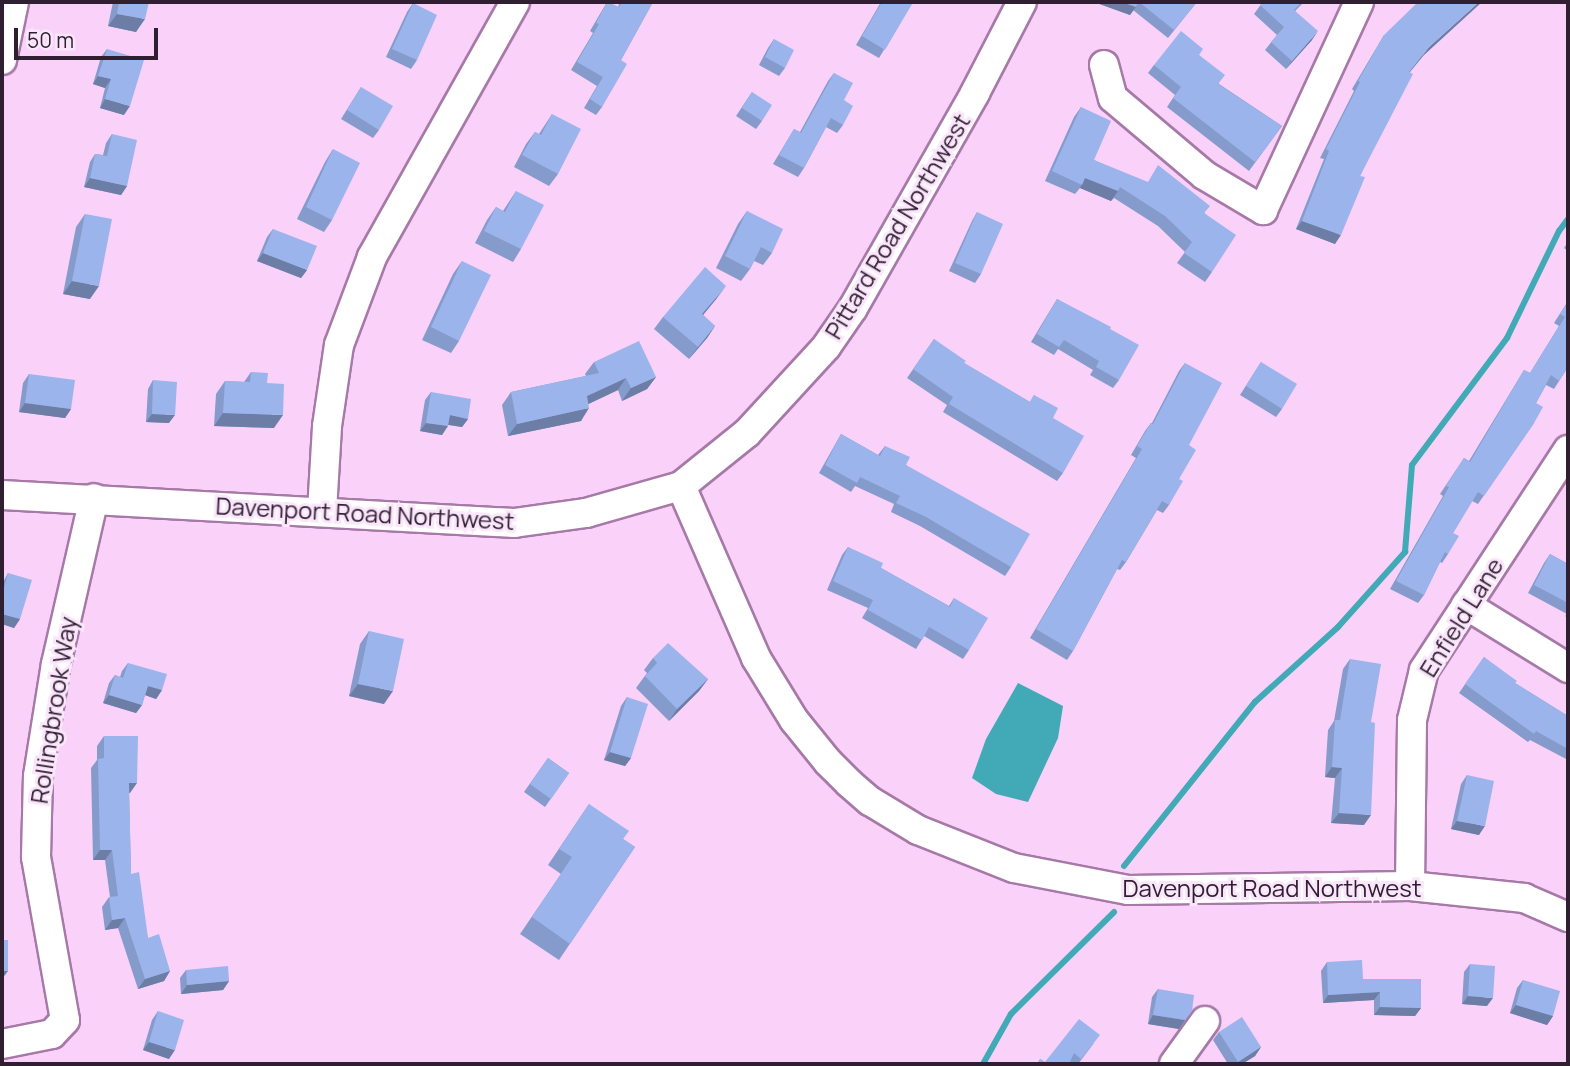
<!DOCTYPE html>
<html>
<head>
<meta charset="utf-8">
<style>
  body { margin:0 }
  #map { position:relative; width:1570px; height:1066px; overflow:hidden; background:#f9d1f9; font-family:Manrope,sans-serif }
  div>[style] { position:absolute }
  .water>* { inset:0; background:#41aab6 }
  .stream>* { height:6px; margin:-3px; padding:0 3px; transform-origin:3px; border-radius:3px; background:#41aab6 }
  .roads { filter:drop-shadow(2px 0 #a679a7) drop-shadow(-2px 0 #a679a7) drop-shadow(0 2px #a679a7) drop-shadow(0 -2px #a679a7) }
  .minor>* { height:28px; margin:-14px; padding:0 14px; transform-origin:14px; border-radius:14px; background:#fff }
  .wall>* { inset:0; background:#859bcb }
  .shaded-wall>* { inset:0; background:#6c7ea5 }
  .building>* { inset:0; background:#9bb4ec }
  span { translate:-50% -50%; white-space:nowrap; text-align:center; line-height:1.15; -webkit-text-stroke:6px #fae6fa; paint-order:stroke }
  .street-label { font-size:24px; color:#301e31 }
  .frame { position:absolute; inset:0; border:4px solid #301e31; pointer-events:none }
  .scale { position:absolute; left:14px; top:28px; width:144px; height:32px; box-sizing:border-box; border:4px solid #301e31; border-top:0; padding-left:9px; font-size:21px; line-height:24px; white-space:nowrap; color:#301e31; -webkit-text-stroke:5px #fae6fa; paint-order:stroke }
</style>
</head>
<body>
<div id="map">
  <div class="water">
    <div style="clip-path:polygon(1018px 683px,1063px 706px,1058px 738px,1028px 802px,996px 794px,972px 778px,986px 739px)"></div>
  </div>
  <div class="stream">
    <div style="left:1124px;top:866px;width:210px;rotate:-51.4deg"></div>
    <div style="left:1255px;top:702px;width:112px;rotate:-42.1deg"></div>
    <div style="left:1338px;top:627px;width:101px;rotate:-48.2deg"></div>
    <div style="left:1405px;top:552px;width:87px;rotate:-85.4deg"></div>
    <div style="left:1412px;top:465px;width:159px;rotate:-53.2deg"></div>
    <div style="left:1507px;top:338px;width:119px;rotate:-64.1deg"></div>
    <div style="left:1559px;top:231px;width:15px;rotate:-53deg"></div>
    <div style="left:983px;top:1064px;width:57px;rotate:-60.8deg"></div>
    <div style="left:1011px;top:1014px;width:145px;rotate:-44.7deg"></div>
  </div>
  <div class="roads">
    <div class="minor">
      <div style="left:2px;top:60px;width:59px;rotate:-78.3deg"></div>
      <div style="left:1104px;top:65px;width:34px;rotate:75deg"></div>
      <div style="left:1113px;top:98px;width:119px;rotate:40.2deg"></div>
      <div style="left:1204px;top:175px;width:69px;rotate:30.7deg"></div>
      <div style="left:1263px;top:210px;width:229px;rotate:-65.2deg"></div>
      <div style="left:681px;top:486px;width:85px;rotate:-38.8deg"></div>
      <div style="left:747px;top:433px;width:117px;rotate:-47.4deg"></div>
      <div style="left:826px;top:347px;width:47px;rotate:-55.3deg"></div>
      <div style="left:853px;top:308px;width:247px;rotate:-60.4deg"></div>
      <div style="left:975px;top:93px;width:102px;rotate:-62.7deg"></div>
      <div style="left:2px;top:495px;width:513px;rotate:3.13deg"></div>
      <div style="left:514px;top:523px;width:73px;rotate:-7.9deg"></div>
      <div style="left:586px;top:513px;width:99px;rotate:-15.9deg"></div>
      <div style="left:681px;top:486px;width:188px;rotate:66.4deg"></div>
      <div style="left:756px;top:658px;width:73px;rotate:58.5deg"></div>
      <div style="left:794px;top:720px;width:54px;rotate:51deg"></div>
      <div style="left:828px;top:762px;width:30px;rotate:45deg"></div>
      <div style="left:849px;top:783px;width:28px;rotate:41deg"></div>
      <div style="left:870px;top:801px;width:56px;rotate:31.1deg"></div>
      <div style="left:918px;top:830px;width:103px;rotate:21.6deg"></div>
      <div style="left:1014px;top:868px;width:116px;rotate:10.9deg"></div>
      <div style="left:1128px;top:890px;width:282px;rotate:-0.8deg"></div>
      <div style="left:1410px;top:886px;width:115px;rotate:6deg"></div>
      <div style="left:1524px;top:898px;width:48px;rotate:23.4deg"></div>
      <div style="left:322px;top:511px;width:85px;rotate:-86.6deg"></div>
      <div style="left:327px;top:426px;width:82px;rotate:-81.6deg"></div>
      <div style="left:339px;top:345px;width:94px;rotate:-69.4deg"></div>
      <div style="left:372px;top:257px;width:292px;rotate:-60.7deg"></div>
      <div style="left:1466px;top:605px;width:120px;rotate:31.7deg"></div>
      <div style="left:1410px;top:886px;width:166px;rotate:-89.3deg"></div>
      <div style="left:1412px;top:720px;width:51px;rotate:-76.5deg"></div>
      <div style="left:1424px;top:670px;width:263px;rotate:-56.8deg"></div>
      <div style="left:2px;top:1044px;width:51px;rotate:-11.3deg"></div>
      <div style="left:52px;top:1034px;width:19px;rotate:-47deg"></div>
      <div style="left:65px;top:1020px;width:166px;rotate:-100.1deg"></div>
      <div style="left:36px;top:857px;width:81px;rotate:-88.6deg"></div>
      <div style="left:38px;top:776px;width:113px;rotate:-80.9deg"></div>
      <div style="left:56px;top:664px;width:170px;rotate:-77.1deg"></div>
      <div style="left:1174px;top:1064px;width:53px;rotate:-54.2deg"></div>
    </div>
  </div>
  <div class="wall">
    <div style="clip-path:polygon(113px 2px,149px 2px,136px 32px,108px 26px)"></div>
    <div style="clip-path:polygon(607px 2px,618px 7px,620px 2px,653px 2px,621px 60px,602px 107px,596px 115px,584px 108px,597px 86px,571px 70px,593px 33px,590px 31px)"></div>
    <div style="clip-path:polygon(881px 2px,913px 2px,879px 58px,856px 45px)"></div>
    <div style="clip-path:polygon(1094px 2px,1197px 2px,1168px 38px,1133px 10px,1130px 15px)"></div>
    <div style="clip-path:polygon(1261px 2px,1304px 2px,1295px 11px,1312px 40px,1286px 69px,1265px 50px,1277px 35px,1254px 14px,1262px 3px)"></div>
    <div style="clip-path:polygon(413px 3px,417px 60px,411px 69px,386px 57px,407px 12px)"></div>
    <div style="clip-path:polygon(1384px 35px,1423px 56px,1410px 72px,1360px 176px,1335px 244px,1296px 229px,1324px 159px,1320px 158px,1354px 91px,1352px 89px)"></div>
    <div style="clip-path:polygon(774px 39px,785px 68px,779px 76px,759px 65px,768px 48px)"></div>
    <div style="clip-path:polygon(107px 49px,124px 115px,100px 108px,105px 88px,93px 84px,101px 57px)"></div>
    <div style="clip-path:polygon(1199px 55px,1219px 84px,1282px 126px,1249px 171px,1167px 107px,1175px 95px,1148px 73px,1154px 65px)"></div>
    <div style="clip-path:polygon(834px 73px,844px 100px,843px 125px,837px 133px,826px 127px,804px 168px,798px 177px,773px 164px,794px 129px,800px 132px,828px 81px)"></div>
    <div style="clip-path:polygon(361px 87px,379px 130px,373px 138px,341px 119px)"></div>
    <div style="clip-path:polygon(752px 92px,762px 121px,756px 129px,736px 116px)"></div>
    <div style="clip-path:polygon(1081px 107px,1094px 160px,1205px 213px,1212px 272px,1205px 282px,1177px 263px,1185px 252px,1158px 226px,1114px 198px,1111px 201px,1080px 188px,1075px 194px,1045px 181px,1074px 117px)"></div>
    <div style="clip-path:polygon(552px 114px,558px 174px,549px 186px,514px 167px,526px 144px,535px 132px,539px 134px)"></div>
    <div style="clip-path:polygon(112px 134px,127px 186px,121px 195px,84px 187px,90px 162px,95px 154px,103px 155px,106px 143px)"></div>
    <div style="clip-path:polygon(333px 149px,332px 220px,324px 232px,297px 219px,325px 162px)"></div>
    <div style="clip-path:polygon(516px 191px,521px 249px,513px 262px,475px 243px,487px 220px,496px 207px,503px 211px)"></div>
    <div style="clip-path:polygon(747px 211px,772px 253px,763px 265px,754px 261px,750px 269px,741px 281px,716px 268px,738px 224px)"></div>
    <div style="clip-path:polygon(977px 212px,981px 274px,975px 283px,949px 271px,972px 221px)"></div>
    <div style="clip-path:polygon(85px 214px,90px 299px,63px 294px,76px 227px)"></div>
    <div style="clip-path:polygon(273px 229px,307px 270px,301px 278px,257px 261px,267px 237px)"></div>
    <div style="clip-path:polygon(1568px 242px,1568px 251px,1564px 248px)"></div>
    <div style="clip-path:polygon(462px 261px,459px 341px,451px 353px,422px 340px,453px 274px)"></div>
    <div style="clip-path:polygon(717px 298px,703px 315px,715px 326px,707px 338px,689px 359px,654px 329px,663px 317px)"></div>
    <div style="clip-path:polygon(1057px 299px,1110px 329px,1119px 380px,1113px 388px,1090px 375px,1093px 370px,1058px 349px,1054px 355px,1031px 342px)"></div>
    <div style="clip-path:polygon(1568px 301px,1568px 367px,1554px 389px,1546px 385px,1536px 403px,1534px 423px,1478px 504px,1472px 501px,1453px 533px,1448px 554px,1442px 563px,1440px 562px,1424px 595px,1418px 603px,1390px 589px,1443px 496px,1440px 494px,1464px 458px,1469px 461px,1524px 370px,1530px 373px,1559px 326px,1554px 323px)"></div>
    <div style="clip-path:polygon(934px 339px,964px 363px,1030px 402px,1034px 395px,1053px 418px,1063px 473px,1057px 481px,943px 412px,947px 405px,907px 378px)"></div>
    <div style="clip-path:polygon(594px 362px,656px 377px,647px 389px,622px 401px,618px 390px,588px 404px,581px 421px,508px 436px,502px 405px,511px 392px,586px 376px,585px 374px)"></div>
    <div style="clip-path:polygon(1261px 362px,1282px 409px,1276px 417px,1240px 395px)"></div>
    <div style="clip-path:polygon(1185px 363px,1189px 445px,1179px 479px,1169px 505px,1163px 513px,1157px 510px,1126px 562px,1120px 570px,1117px 569px,1073px 651px,1067px 660px,1030px 638px,1136px 458px,1131px 455px,1145px 431px,1151px 423px,1152px 423px,1179px 371px)"></div>
    <div style="clip-path:polygon(251px 372px,267px 383px,274px 428px,214px 426px,216px 394px,225px 381px,244px 382px)"></div>
    <div style="clip-path:polygon(29px 374px,71px 409px,65px 418px,19px 412px,23px 383px)"></div>
    <div style="clip-path:polygon(153px 380px,169px 423px,146px 422px,148px 389px)"></div>
    <div style="clip-path:polygon(431px 392px,468px 419px,462px 427px,448px 425px,442px 435px,420px 431px,425px 400px)"></div>
    <div style="clip-path:polygon(841px 434px,878px 455px,885px 446px,906px 465px,1011px 567px,1005px 576px,920px 526px,891px 512px,894px 504px,855px 486px,851px 492px,819px 473px)"></div>
    <div style="clip-path:polygon(848px 547px,881px 568px,949px 606px,954px 598px,969px 650px,963px 659px,924px 636px,916px 649px,862px 618px,868px 608px,827px 590px,842px 555px)"></div>
    <div style="clip-path:polygon(1550px 554px,1568px 564px,1568px 618px,1565px 616px,1567px 614px,1528px 593px,1544px 563px)"></div>
    <div style="clip-path:polygon(8px 573px,20px 619px,14px 628px,2px 624px,2px 584px)"></div>
    <div style="clip-path:polygon(369px 631px,384px 704px,349px 696px,360px 644px)"></div>
    <div style="clip-path:polygon(1484px 657px,1515px 683px,1568px 716px,1568px 760px,1530px 740px,1528px 742px,1459px 693px)"></div>
    <div style="clip-path:polygon(653px 658px,708px 679px,699px 691px,669px 721px,636px 688px,647px 673px,644px 670px)"></div>
    <div style="clip-path:polygon(1350px 659px,1371px 722px,1364px 825px,1331px 823px,1335px 778px,1325px 777px,1328px 730px,1334px 721px,1343px 669px)"></div>
    <div style="clip-path:polygon(128px 663px,162px 690px,156px 699px,145px 695px,142px 705px,136px 713px,103px 703px,109px 683px,115px 675px,120px 677px,122px 671px)"></div>
    <div style="clip-path:polygon(627px 697px,631px 758px,625px 766px,604px 760px,621px 706px)"></div>
    <div style="clip-path:polygon(104px 736px,130px 793px,129px 793px,131px 874px,148px 938px,170px 971px,164px 981px,138px 989px,118px 928px,105px 930px,102px 907px,109px 897px,110px 897px,105px 860px,93px 860px,91px 768px,97px 760px,97px 746px)"></div>
    <div style="clip-path:polygon(548px 758px,569px 773px,545px 807px,524px 792px)"></div>
    <div style="clip-path:polygon(1467px 775px,1479px 835px,1451px 829px,1461px 784px)"></div>
    <div style="clip-path:polygon(589px 804px,623px 839px,635px 847px,559px 960px,520px 934px,561px 874px,548px 865px)"></div>
    <div style="clip-path:polygon(1327px 962px,1363px 979px,1421px 1008px,1415px 1016px,1374px 1015px,1374px 1000px,1323px 1003px,1321px 971px)"></div>
    <div style="clip-path:polygon(1470px 964px,1487px 1006px,1462px 1004px,1464px 972px)"></div>
    <div style="clip-path:polygon(186px 970px,229px 981px,223px 990px,181px 994px,180px 978px)"></div>
    <div style="clip-path:polygon(1523px 980px,1553px 1016px,1547px 1025px,1510px 1013px,1517px 988px)"></div>
    <div style="clip-path:polygon(1158px 989px,1192px 1011px,1179px 1029px,1148px 1024px,1152px 997px)"></div>
    <div style="clip-path:polygon(158px 1011px,169px 1059px,143px 1050px,152px 1020px)"></div>
    <div style="clip-path:polygon(1219px 1032px,1261px 1047px,1255px 1056px,1242px 1064px,1228px 1064px,1213px 1040px)"></div>
    <div style="clip-path:polygon(1094px 1043px,1078px 1064px,1072px 1064px,1070px 1063px,1069px 1064px,1037px 1064px,1040px 1059px,1045px 1062px)"></div>
  </div>
  <div class="shaded-wall">
    <div style="clip-path:polygon(1094px 2px,1122px 2px,1136px 7px,1130px 15px)"></div>
    <div style="clip-path:polygon(1479px 2px,1482px 2px,1423px 56px,1403px 80px,1429px 47px)"></div>
    <div style="clip-path:polygon(117px 14px,145px 19px,136px 32px,108px 26px)"></div>
    <div style="clip-path:polygon(1318px 31px,1312px 40px,1286px 69px,1292px 61px)"></div>
    <div style="clip-path:polygon(98px 76px,111px 79px,105px 88px,93px 84px)"></div>
    <div style="clip-path:polygon(105px 99px,130px 106px,124px 115px,100px 108px)"></div>
    <div style="clip-path:polygon(90px 178px,127px 186px,121px 195px,84px 187px)"></div>
    <div style="clip-path:polygon(1085px 178px,1118px 191px,1111px 201px,1080px 188px)"></div>
    <div style="clip-path:polygon(1302px 221px,1341px 235px,1335px 244px,1296px 229px)"></div>
    <div style="clip-path:polygon(263px 253px,307px 270px,301px 278px,257px 261px)"></div>
    <div style="clip-path:polygon(72px 281px,99px 286px,90px 299px,63px 294px)"></div>
    <div style="clip-path:polygon(726px 286px,717px 298px,693px 327px,702px 314px)"></div>
    <div style="clip-path:polygon(715px 326px,707px 338px,689px 359px,698px 347px)"></div>
    <div style="clip-path:polygon(656px 377px,647px 389px,622px 401px,631px 388px)"></div>
    <div style="clip-path:polygon(626px 378px,618px 390px,578px 409px,587px 396px)"></div>
    <div style="clip-path:polygon(25px 403px,71px 409px,65px 418px,19px 412px)"></div>
    <div style="clip-path:polygon(589px 408px,581px 421px,508px 436px,517px 424px)"></div>
    <div style="clip-path:polygon(223px 413px,283px 415px,274px 428px,214px 426px)"></div>
    <div style="clip-path:polygon(152px 414px,175px 415px,169px 423px,146px 422px)"></div>
    <div style="clip-path:polygon(450px 415px,468px 419px,462px 427px,444px 424px)"></div>
    <div style="clip-path:polygon(426px 423px,448px 426px,442px 435px,420px 431px)"></div>
    <div style="clip-path:polygon(2px 614px,20px 619px,14px 628px,2px 624px)"></div>
    <div style="clip-path:polygon(708px 679px,699px 691px,669px 721px,677px 709px)"></div>
    <div style="clip-path:polygon(358px 684px,393px 691px,384px 704px,349px 696px)"></div>
    <div style="clip-path:polygon(148px 686px,162px 690px,156px 699px,142px 694px)"></div>
    <div style="clip-path:polygon(109px 695px,142px 705px,136px 713px,103px 703px)"></div>
    <div style="clip-path:polygon(610px 752px,631px 758px,625px 766px,604px 760px)"></div>
    <div style="clip-path:polygon(1332px 767px,1342px 768px,1335px 778px,1325px 777px)"></div>
    <div style="clip-path:polygon(129px 783px,137px 783px,130px 793px,122px 793px)"></div>
    <div style="clip-path:polygon(1339px 813px,1371px 815px,1364px 825px,1331px 823px)"></div>
    <div style="clip-path:polygon(1457px 821px,1485px 826px,1479px 835px,1451px 829px)"></div>
    <div style="clip-path:polygon(100px 850px,112px 850px,105px 860px,93px 860px)"></div>
    <div style="clip-path:polygon(125px 918px,118px 928px,105px 930px,112px 920px)"></div>
    <div style="clip-path:polygon(2px 971px,8px 971px,2px 979px)"></div>
    <div style="clip-path:polygon(170px 971px,164px 981px,138px 989px,145px 979px)"></div>
    <div style="clip-path:polygon(229px 981px,223px 990px,181px 994px,187px 985px)"></div>
    <div style="clip-path:polygon(1380px 992px,1374px 1000px,1323px 1003px,1328px 995px)"></div>
    <div style="clip-path:polygon(1468px 996px,1493px 998px,1487px 1006px,1462px 1004px)"></div>
    <div style="clip-path:polygon(1516px 1005px,1553px 1016px,1547px 1025px,1510px 1013px)"></div>
    <div style="clip-path:polygon(1380px 1007px,1421px 1008px,1415px 1016px,1374px 1015px)"></div>
    <div style="clip-path:polygon(1153px 1015px,1185px 1020px,1179px 1029px,1148px 1024px)"></div>
    <div style="clip-path:polygon(149px 1042px,175px 1050px,169px 1059px,143px 1050px)"></div>
    <div style="clip-path:polygon(1261px 1047px,1255px 1056px,1242px 1064px,1236px 1064px,1238px 1062px)"></div>
  </div>
  <div class="building">
    <div style="clip-path:polygon(119px 2px,149px 2px,145px 19px,117px 14px)"></div>
    <div style="clip-path:polygon(607px 2px,619px 7px,622px 2px,653px 2px,621px 60px,627px 64px,602px 107px,590px 99px,603px 77px,577px 62px,599px 24px,596px 23px)"></div>
    <div style="clip-path:polygon(882px 2px,913px 2px,885px 50px,862px 36px)"></div>
    <div style="clip-path:polygon(1122px 2px,1138px 2px,1136px 7px)"></div>
    <div style="clip-path:polygon(1139px 2px,1197px 2px,1174px 30px)"></div>
    <div style="clip-path:polygon(1263px 2px,1302px 2px,1294px 10px,1318px 31px,1292px 61px,1271px 42px,1284px 27px,1260px 5px)"></div>
    <div style="clip-path:polygon(1418px 2px,1479px 2px,1429px 47px,1409px 72px,1413px 74px,1360px 176px,1365px 177px,1341px 235px,1302px 221px,1329px 151px,1326px 149px,1360px 82px,1358px 81px,1384px 35px)"></div>
    <div style="clip-path:polygon(413px 3px,437px 15px,417px 60px,392px 49px)"></div>
    <div style="clip-path:polygon(1181px 31px,1203px 49px,1199px 55px,1225px 75px,1218px 84px,1282px 126px,1255px 162px,1173px 98px,1181px 87px,1154px 65px)"></div>
    <div style="clip-path:polygon(774px 39px,794px 50px,785px 68px,765px 57px)"></div>
    <div style="clip-path:polygon(107px 49px,144px 60px,130px 106px,105px 99px,111px 79px,98px 76px)"></div>
    <div style="clip-path:polygon(834px 73px,853px 83px,844px 100px,853px 106px,843px 125px,831px 118px,804px 168px,779px 155px,794px 129px,801px 133px)"></div>
    <div style="clip-path:polygon(361px 87px,393px 106px,379px 130px,347px 110px)"></div>
    <div style="clip-path:polygon(752px 92px,772px 105px,762px 121px,742px 108px)"></div>
    <div style="clip-path:polygon(1081px 107px,1111px 121px,1094px 160px,1148px 182px,1158px 165px,1210px 206px,1204px 213px,1236px 235px,1212px 272px,1184px 253px,1192px 242px,1165px 216px,1120px 187px,1118px 191px,1085px 178px,1082px 185px,1052px 171px)"></div>
    <div style="clip-path:polygon(552px 114px,581px 129px,558px 174px,522px 155px,535px 132px,541px 135px)"></div>
    <div style="clip-path:polygon(112px 134px,137px 140px,127px 186px,90px 178px,95px 154px,107px 156px)"></div>
    <div style="clip-path:polygon(333px 149px,360px 163px,332px 220px,306px 207px)"></div>
    <div style="clip-path:polygon(516px 191px,544px 205px,521px 249px,484px 231px,496px 207px,505px 212px)"></div>
    <div style="clip-path:polygon(747px 211px,783px 229px,772px 253px,761px 247px,750px 269px,725px 256px)"></div>
    <div style="clip-path:polygon(977px 212px,1003px 224px,981px 274px,955px 263px)"></div>
    <div style="clip-path:polygon(85px 214px,112px 219px,99px 286px,72px 281px)"></div>
    <div style="clip-path:polygon(273px 229px,317px 246px,307px 270px,263px 253px)"></div>
    <div style="clip-path:polygon(462px 261px,491px 275px,459px 341px,431px 327px)"></div>
    <div style="clip-path:polygon(705px 267px,726px 286px,702px 314px,715px 326px,698px 347px,663px 317px)"></div>
    <div style="clip-path:polygon(1057px 299px,1111px 327px,1110px 329px,1139px 345px,1119px 380px,1096px 367px,1099px 361px,1064px 340px,1059px 347px,1037px 334px)"></div>
    <div style="clip-path:polygon(1568px 302px,1568px 367px,1559px 381px,1551px 375px,1536px 403px,1543px 407px,1534px 423px,1484px 496px,1478px 492px,1453px 533px,1459px 536px,1448px 554px,1445px 552px,1424px 595px,1396px 581px,1449px 487px,1446px 486px,1464px 458px,1470px 462px,1524px 370px,1530px 373px,1565px 317px,1560px 314px)"></div>
    <div style="clip-path:polygon(934px 339px,966px 361px,964px 363px,1030px 402px,1034px 395px,1058px 408px,1053px 418px,1084px 436px,1063px 473px,949px 404px,953px 397px,913px 369px)"></div>
    <div style="clip-path:polygon(639px 341px,656px 377px,631px 388px,626px 378px,587px 396px,589px 408px,517px 424px,511px 392px,599px 373px,594px 362px)"></div>
    <div style="clip-path:polygon(1261px 362px,1297px 384px,1282px 409px,1246px 386px)"></div>
    <div style="clip-path:polygon(1185px 363px,1222px 383px,1189px 445px,1196px 450px,1179px 479px,1183px 481px,1169px 505px,1162px 501px,1126px 562px,1122px 560px,1073px 651px,1036px 629px,1142px 449px,1137px 446px,1151px 423px,1153px 424px)"></div>
    <div style="clip-path:polygon(251px 372px,268px 373px,267px 383px,284px 384px,283px 415px,223px 413px,225px 381px,250px 382px)"></div>
    <div style="clip-path:polygon(29px 374px,75px 380px,71px 409px,25px 403px)"></div>
    <div style="clip-path:polygon(153px 380px,177px 382px,175px 415px,152px 414px)"></div>
    <div style="clip-path:polygon(431px 392px,471px 399px,468px 419px,450px 415px,448px 426px,426px 423px)"></div>
    <div style="clip-path:polygon(841px 434px,880px 456px,885px 446px,910px 457px,906px 465px,1030px 534px,1011px 567px,926px 517px,896px 503px,900px 496px,860px 477px,857px 483px,825px 465px)"></div>
    <div style="clip-path:polygon(848px 547px,883px 563px,881px 568px,950px 607px,954px 598px,988px 618px,969px 650px,929px 627px,922px 640px,868px 610px,873px 600px,833px 581px)"></div>
    <div style="clip-path:polygon(1550px 554px,1568px 564px,1568px 603px,1534px 585px)"></div>
    <div style="clip-path:polygon(8px 573px,32px 580px,20px 619px,2px 614px,2px 595px)"></div>
    <div style="clip-path:polygon(369px 631px,404px 639px,393px 691px,358px 684px)"></div>
    <div style="clip-path:polygon(668px 643px,708px 679px,677px 709px,645px 676px,657px 663px,653px 658px)"></div>
    <div style="clip-path:polygon(1484px 657px,1517px 681px,1515px 683px,1568px 716px,1568px 749px,1536px 731px,1534px 734px,1465px 684px)"></div>
    <div style="clip-path:polygon(1350px 659px,1381px 664px,1371px 722px,1375px 723px,1371px 815px,1339px 813px,1342px 768px,1332px 767px,1335px 720px,1340px 720px)"></div>
    <div style="clip-path:polygon(128px 663px,167px 674px,162px 690px,148px 686px,142px 705px,109px 695px,115px 675px,123px 678px)"></div>
    <div style="clip-path:polygon(627px 697px,648px 704px,631px 758px,610px 752px)"></div>
    <div style="clip-path:polygon(104px 736px,138px 736px,137px 783px,129px 783px,131px 874px,139px 872px,148px 938px,159px 934px,170px 971px,145px 979px,125px 918px,112px 920px,109px 897px,118px 896px,112px 850px,100px 850px,98px 759px,104px 758px)"></div>
    <div style="clip-path:polygon(548px 758px,569px 773px,551px 799px,530px 784px)"></div>
    <div style="clip-path:polygon(1467px 775px,1494px 781px,1485px 826px,1457px 821px)"></div>
    <div style="clip-path:polygon(589px 804px,629px 831px,623px 839px,635px 847px,570px 944px,532px 917px,572px 857px,559px 849px)"></div>
    <div style="clip-path:polygon(2px 940px,8px 940px,8px 971px,2px 971px)"></div>
    <div style="clip-path:polygon(1362px 960px,1363px 979px,1421px 979px,1421px 1008px,1380px 1007px,1380px 992px,1328px 995px,1327px 962px)"></div>
    <div style="clip-path:polygon(1470px 964px,1495px 966px,1493px 998px,1468px 996px)"></div>
    <div style="clip-path:polygon(228px 966px,229px 981px,187px 985px,186px 970px)"></div>
    <div style="clip-path:polygon(1523px 980px,1560px 991px,1553px 1016px,1516px 1005px)"></div>
    <div style="clip-path:polygon(1158px 989px,1194px 995px,1192px 1011px,1185px 1020px,1153px 1015px)"></div>
    <div style="clip-path:polygon(158px 1011px,184px 1020px,175px 1050px,149px 1042px)"></div>
    <div style="clip-path:polygon(1242px 1017px,1261px 1047px,1238px 1062px,1219px 1032px)"></div>
    <div style="clip-path:polygon(1079px 1019px,1100px 1035px,1081px 1059px,1074px 1053px,1069px 1064px,1038px 1064px,1040px 1059px,1045px 1062px)"></div>
  </div>
  <div class="street-label">
    <span style="left:897px;top:226px;rotate:-59deg">Pittard Road Northwest</span>
    <span style="left:365px;top:513px;rotate:3deg">Davenport Road Northwest</span>
    <span style="left:1461px;top:617px;rotate:-58deg">Enfield Lane</span>
    <span style="left:53px;top:710px;rotate:-81deg">Rollingbrook Way</span>
    <span style="left:1272px;top:888px">Davenport Road Northwest</span>
  </div>
  <div class="frame"></div>
  <div class="scale">50 m</div>
</div>
</body>
</html>
